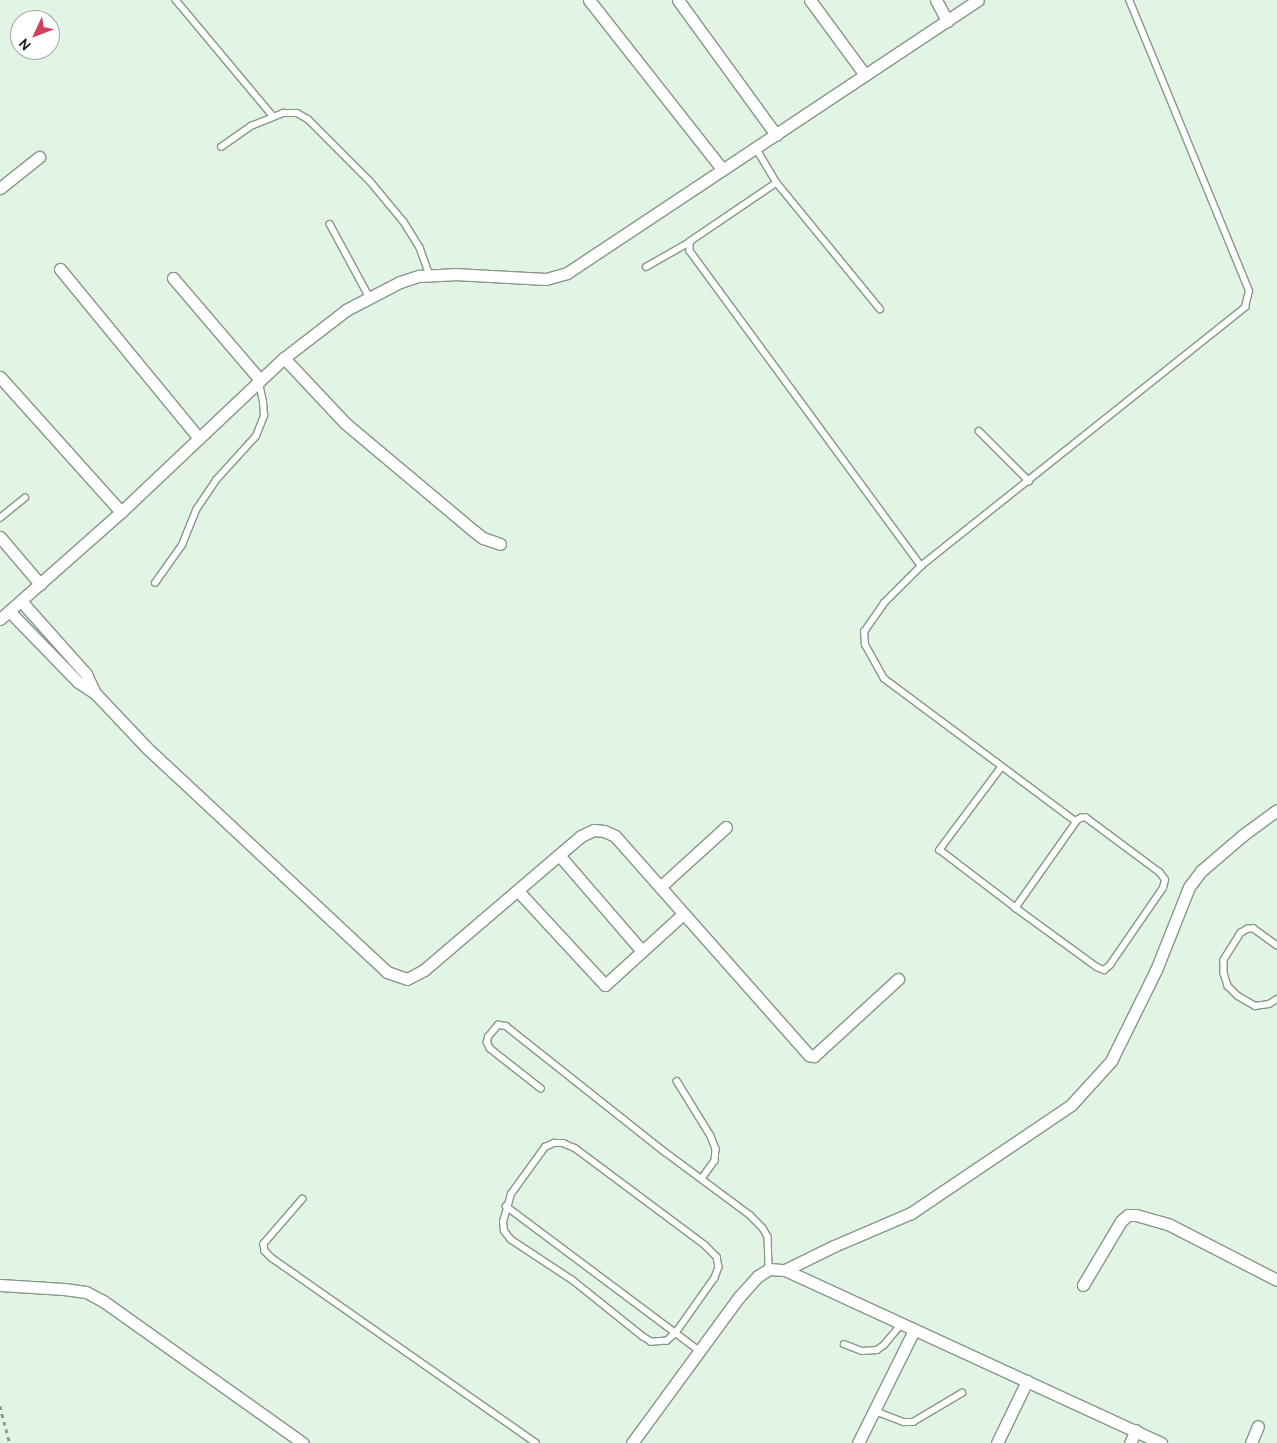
<!DOCTYPE html>
<html>
<head>
<meta charset="utf-8">
<style>
  body { margin:0 }
  #map { position:relative; width:1277px; height:1443px; overflow:hidden; background:#e2f5e4; font-family:Cabin,sans-serif }
  div>[style] { position:absolute }
  .path>* { height:2.5px; margin-top:-1.25px; transform-origin:0; background:repeating-linear-gradient(90deg,#8f9d91 0 4px,transparent 0 8px) }
  .roads { filter:drop-shadow(1px 0 #869788) drop-shadow(-1px 0 #869788) drop-shadow(0 1px #869788) drop-shadow(0 -1px #869788) }
  .lane>* { height:5.5px; margin:-2.75px; padding:0 2.75px; transform-origin:2.75px; border-radius:2.75px; background:#fff }
  .street>* { height:11px; margin:-5.5px; padding:0 5.5px; transform-origin:5.5px; border-radius:5.5px; background:#fff }
  span { translate:-50% -50%; white-space:nowrap; text-align:center; line-height:1.15; -webkit-text-stroke:4px #fff; paint-order:stroke }
  .north { position:absolute; left:10px; top:10px; width:50px; height:50px; box-sizing:border-box; background:#fff; border:1px solid #a3a5a3; border-radius:50%; rotate:227deg; font-size:14px; font-weight:700; line-height:20px; text-align:center; color:#181e19 }
  .north::after { content:''; display:block; margin:auto; width:18px; height:22px; background:#d0405e; clip-path:polygon(50% 0,100% 100%,50% 72%,0 100%) }
</style>
</head>
<body>
<div id="map">
  <div class="path">
    <div style="left:0;top:1406px;width:38px;rotate:75deg"></div>
  </div>
  <div class="roads">
    <div class="lane">
      <div style="left:176px;top:0;width:151px;rotate:50.1deg"></div>
      <div style="left:221px;top:147px;width:37px;rotate:-35deg"></div>
      <div style="left:251px;top:126px;width:35px;rotate:-22deg"></div>
      <div style="left:283px;top:113px;width:14px"></div>
      <div style="left:297px;top:113px;width:13px;rotate:29deg"></div>
      <div style="left:308px;top:119px;width:88px;rotate:45deg"></div>
      <div style="left:370px;top:181px;width:53px;rotate:50.3deg"></div>
      <div style="left:404px;top:222px;width:31px;rotate:58deg"></div>
      <div style="left:420px;top:248px;width:29px;rotate:70deg"></div>
      <div style="left:756px;top:148px;width:41px;rotate:59deg"></div>
      <div style="left:777px;top:183px;width:105px;rotate:145.9deg"></div>
      <div style="left:690px;top:242px;width:9px;rotate:90deg"></div>
      <div style="left:690px;top:251px;width:391px;rotate:53.7deg"></div>
      <div style="left:777px;top:183px;width:163px;rotate:50.7deg"></div>
      <div style="left:330px;top:224px;width:84px;rotate:61.6deg"></div>
      <div style="left:646px;top:267px;width:51px;rotate:-29.6deg"></div>
      <div style="left:979px;top:431px;width:71px;rotate:45deg"></div>
      <div style="left:0;top:518px;width:32px;rotate:-39deg"></div>
      <div style="left:155px;top:583px;width:47px;rotate:-54.6deg"></div>
      <div style="left:182px;top:545px;width:38px;rotate:-68deg"></div>
      <div style="left:196px;top:510px;width:36px;rotate:-56deg"></div>
      <div style="left:216px;top:480px;width:59px;rotate:-47.7deg"></div>
      <div style="left:256px;top:436px;width:22px;rotate:-68deg"></div>
      <div style="left:264px;top:416px;width:14px;rotate:-94deg"></div>
      <div style="left:263px;top:402px;width:19px;rotate:-102deg"></div>
      <div style="left:1002px;top:767px;width:104px;rotate:126.8deg"></div>
      <div style="left:940px;top:850px;width:96px;rotate:37.3deg"></div>
      <div style="left:1016px;top:908px;width:100px;rotate:36.1deg"></div>
      <div style="left:1097px;top:967px;width:8px;rotate:23deg"></div>
      <div style="left:1104px;top:970px;width:8px;rotate:-40deg"></div>
      <div style="left:1110px;top:965px;width:93px;rotate:-55.5deg"></div>
      <div style="left:1163px;top:888px;width:8px;rotate:-76deg"></div>
      <div style="left:1165px;top:880px;width:9px;rotate:-126deg"></div>
      <div style="left:1160px;top:873px;width:92px;rotate:-143.4deg"></div>
      <div style="left:1086px;top:818px;width:4px;rotate:180deg"></div>
      <div style="left:1082px;top:818px;width:4px;rotate:153deg"></div>
      <div style="left:1078px;top:820px;width:108px;rotate:125.2deg"></div>
      <div style="left:1076px;top:822px;width:239px;rotate:-143.3deg"></div>
      <div style="left:884px;top:679px;width:39px;rotate:-119deg"></div>
      <div style="left:865px;top:645px;width:13px;rotate:-94deg"></div>
      <div style="left:864px;top:632px;width:35px;rotate:-55deg"></div>
      <div style="left:884px;top:603px;width:52px;rotate:-45deg"></div>
      <div style="left:921px;top:566px;width:415px;rotate:-38.6deg"></div>
      <div style="left:1245px;top:307px;width:16px;rotate:-76deg"></div>
      <div style="left:1249px;top:291px;width:315px;rotate:-112.4deg"></div>
      <div style="left:1277px;top:946px;width:29px;rotate:-144deg"></div>
      <div style="left:1254px;top:929px;width:6px;rotate:180deg"></div>
      <div style="left:1248px;top:929px;width:8px;rotate:150deg"></div>
      <div style="left:1241px;top:933px;width:32px;rotate:122deg"></div>
      <div style="left:1224px;top:960px;width:13px;rotate:90deg"></div>
      <div style="left:1224px;top:973px;width:14px;rotate:73deg"></div>
      <div style="left:1228px;top:986px;width:14px;rotate:45deg"></div>
      <div style="left:1238px;top:996px;width:20px;rotate:30deg"></div>
      <div style="left:1255px;top:1006px;width:14px;rotate:-8deg"></div>
      <div style="left:1269px;top:1004px;width:9px;rotate:-32deg"></div>
      <div style="left:677px;top:1081px;width:65px;rotate:58.3deg"></div>
      <div style="left:711px;top:1136px;width:14px;rotate:69deg"></div>
      <div style="left:716px;top:1149px;width:12px;rotate:95deg"></div>
      <div style="left:715px;top:1161px;width:22px;rotate:126deg"></div>
      <div style="left:541px;top:1089px;width:65px;rotate:-141.9deg"></div>
      <div style="left:490px;top:1049px;width:7px;rotate:-117deg"></div>
      <div style="left:487px;top:1043px;width:6px;rotate:-81deg"></div>
      <div style="left:488px;top:1037px;width:16px;rotate:-50deg"></div>
      <div style="left:498px;top:1025px;width:8px;rotate:7deg"></div>
      <div style="left:506px;top:1026px;width:203px;rotate:38.4deg"></div>
      <div style="left:665px;top:1152px;width:106px;rotate:36.5deg"></div>
      <div style="left:750px;top:1215px;width:18px;rotate:45deg"></div>
      <div style="left:763px;top:1228px;width:10px;rotate:61deg"></div>
      <div style="left:768px;top:1237px;width:32px;rotate:88deg"></div>
      <div style="left:554px;top:1143px;width:9px"></div>
      <div style="left:563px;top:1143px;width:13px;rotate:23deg"></div>
      <div style="left:575px;top:1148px;width:162px;rotate:36.7deg"></div>
      <div style="left:705px;top:1245px;width:17px;rotate:45deg"></div>
      <div style="left:717px;top:1257px;width:10px;rotate:79deg"></div>
      <div style="left:719px;top:1267px;width:12px;rotate:110deg"></div>
      <div style="left:715px;top:1278px;width:67px;rotate:125.3deg"></div>
      <div style="left:676px;top:1333px;width:12px;rotate:138deg"></div>
      <div style="left:667px;top:1341px;width:16px;rotate:176deg"></div>
      <div style="left:651px;top:1342px;width:9px;rotate:-148deg"></div>
      <div style="left:643px;top:1337px;width:90px;rotate:-141.3deg"></div>
      <div style="left:573px;top:1281px;width:74px;rotate:-146.5deg"></div>
      <div style="left:511px;top:1240px;width:11px;rotate:-128deg"></div>
      <div style="left:504px;top:1231px;width:9px;rotate:-96deg"></div>
      <div style="left:503px;top:1222px;width:29px;rotate:-74deg"></div>
      <div style="left:511px;top:1194px;width:58px;rotate:-54.1deg"></div>
      <div style="left:545px;top:1147px;width:10px;rotate:-24deg"></div>
      <div style="left:303px;top:1199px;width:60px;rotate:130.9deg"></div>
      <div style="left:264px;top:1244px;width:7px;rotate:82deg"></div>
      <div style="left:265px;top:1251px;width:10px;rotate:45deg"></div>
      <div style="left:272px;top:1258px;width:322px;rotate:35deg"></div>
      <div style="left:506px;top:1206px;width:242px;rotate:36.8deg"></div>
      <div style="left:844px;top:1344px;width:19px;rotate:21deg"></div>
      <div style="left:862px;top:1351px;width:15px;rotate:-4deg"></div>
      <div style="left:877px;top:1350px;width:9px;rotate:-36deg"></div>
      <div style="left:884px;top:1345px;width:26px;rotate:-50deg"></div>
      <div style="left:875px;top:1411px;width:31px;rotate:21deg"></div>
      <div style="left:904px;top:1422px;width:9px"></div>
      <div style="left:913px;top:1422px;width:57px;rotate:-30.6deg"></div>
    </div>
    <div class="street">
      <div style="left:589px;top:0;width:215px;rotate:51.8deg"></div>
      <div style="left:678px;top:0;width:167px;rotate:54deg"></div>
      <div style="left:810px;top:0;width:93px;rotate:53.7deg"></div>
      <div style="left:936px;top:0;width:24px;rotate:62deg"></div>
      <div style="left:0;top:188px;width:50px;rotate:-38.5deg"></div>
      <div style="left:60px;top:269px;width:219px;rotate:50.6deg"></div>
      <div style="left:173px;top:278px;width:134px;rotate:49.5deg"></div>
      <div style="left:284px;top:358px;width:89px;rotate:46.8deg"></div>
      <div style="left:345px;top:423px;width:170px;rotate:40deg"></div>
      <div style="left:475px;top:532px;width:10px;rotate:37deg"></div>
      <div style="left:483px;top:538px;width:18px;rotate:19deg"></div>
      <div style="left:0;top:377px;width:181px;rotate:48.1deg"></div>
      <div style="left:0;top:537px;width:62px;rotate:49.6deg"></div>
      <div style="left:21px;top:601px;width:98px;rotate:48.3deg"></div>
      <div style="left:86px;top:674px;width:21px;rotate:65deg"></div>
      <div style="left:9px;top:611px;width:99px;rotate:45.8deg"></div>
      <div style="left:78px;top:682px;width:20px;rotate:33deg"></div>
      <div style="left:95px;top:693px;width:76px;rotate:46.6deg"></div>
      <div style="left:147px;top:748px;width:328px;rotate:43deg"></div>
      <div style="left:387px;top:972px;width:21px;rotate:19deg"></div>
      <div style="left:407px;top:979px;width:19px;rotate:-28deg"></div>
      <div style="left:424px;top:970px;width:206px;rotate:-40.5deg"></div>
      <div style="left:581px;top:836px;width:14px;rotate:-25deg"></div>
      <div style="left:594px;top:830px;width:10px;rotate:6deg"></div>
      <div style="left:604px;top:831px;width:12px;rotate:24deg"></div>
      <div style="left:615px;top:836px;width:293px;rotate:48.5deg"></div>
      <div style="left:809px;top:1055px;width:5px;rotate:11deg"></div>
      <div style="left:814px;top:1056px;width:114px;rotate:-42.5deg"></div>
      <div style="left:0;top:619px;width:162px;rotate:-41.5deg"></div>
      <div style="left:121px;top:512px;width:224px;rotate:-43.4deg"></div>
      <div style="left:284px;top:358px;width:78px;rotate:-37.7deg"></div>
      <div style="left:346px;top:310px;width:61px;rotate:-27.4deg"></div>
      <div style="left:400px;top:282px;width:20px;rotate:-18deg"></div>
      <div style="left:419px;top:276px;width:35px;rotate:-3deg"></div>
      <div style="left:454px;top:274px;width:92px;rotate:3.1deg"></div>
      <div style="left:546px;top:279px;width:22px;rotate:-16deg"></div>
      <div style="left:567px;top:273px;width:493px;rotate:-33.6deg"></div>
      <div style="left:559px;top:855px;width:127px;rotate:49.2deg"></div>
      <div style="left:660px;top:887px;width:89px;rotate:-42.3deg"></div>
      <div style="left:518px;top:891px;width:128px;rotate:47.2deg"></div>
      <div style="left:605px;top:985px;width:105px;rotate:-42.3deg"></div>
      <div style="left:785px;top:1270px;width:55px;rotate:-26.1deg"></div>
      <div style="left:834px;top:1246px;width:84px;rotate:-23.2deg"></div>
      <div style="left:911px;top:1213px;width:193px;rotate:-34deg"></div>
      <div style="left:1071px;top:1105px;width:59px;rotate:-47.7deg"></div>
      <div style="left:1111px;top:1061px;width:102px;rotate:-63.7deg"></div>
      <div style="left:1156px;top:970px;width:89px;rotate:-68.3deg"></div>
      <div style="left:1189px;top:887px;width:20px;rotate:-53deg"></div>
      <div style="left:1201px;top:871px;width:55px;rotate:-40.6deg"></div>
      <div style="left:1243px;top:835px;width:42px;rotate:-36.3deg"></div>
      <div style="left:0;top:1285px;width:64px;rotate:3.6deg"></div>
      <div style="left:64px;top:1289px;width:22px;rotate:8deg"></div>
      <div style="left:86px;top:1292px;width:19px;rotate:28deg"></div>
      <div style="left:103px;top:1301px;width:245px;rotate:35.4deg"></div>
      <div style="left:1083px;top:1285px;width:74px;rotate:-59.3deg"></div>
      <div style="left:1121px;top:1221px;width:9px;rotate:-41deg"></div>
      <div style="left:1128px;top:1215px;width:8px"></div>
      <div style="left:1136px;top:1215px;width:35px;rotate:16deg"></div>
      <div style="left:1170px;top:1225px;width:120px;rotate:27.2deg"></div>
      <div style="left:632px;top:1443px;width:181px;rotate:-53.8deg"></div>
      <div style="left:739px;top:1297px;width:28px;rotate:-48deg"></div>
      <div style="left:758px;top:1276px;width:13px;rotate:-32deg"></div>
      <div style="left:769px;top:1269px;width:16px;rotate:4deg"></div>
      <div style="left:785px;top:1270px;width:414px;rotate:24.7deg"></div>
      <div style="left:858px;top:1443px;width:126px;rotate:-63.6deg"></div>
      <div style="left:997px;top:1443px;width:69px;rotate:-64.2deg"></div>
      <div style="left:1130px;top:1443px;width:14px;rotate:-65deg"></div>
      <div style="left:1251px;top:1443px;width:18px;rotate:-68deg"></div>
    </div>
  </div>
  <div class="north">N</div>
</div>
</body>
</html>
